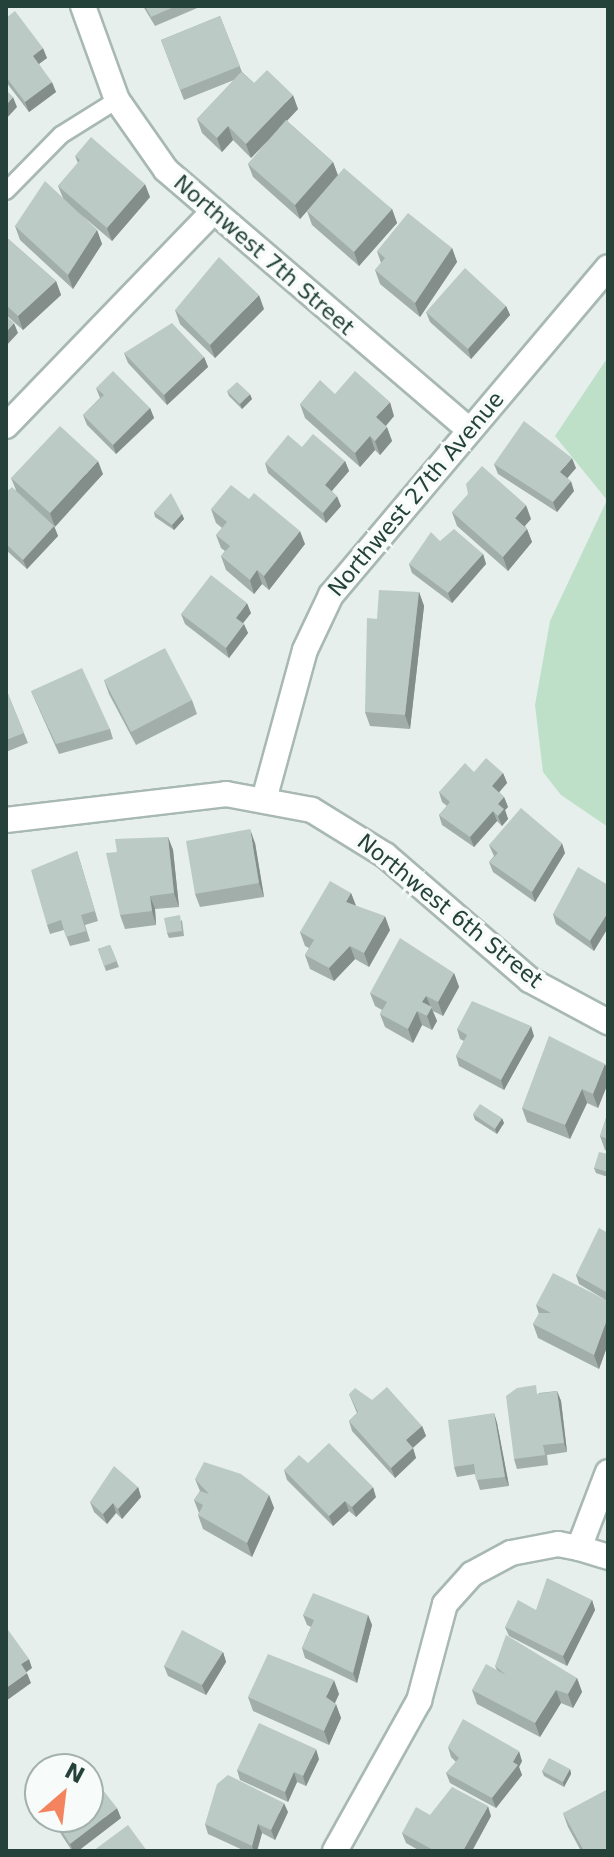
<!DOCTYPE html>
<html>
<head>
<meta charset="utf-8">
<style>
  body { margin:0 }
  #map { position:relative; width:614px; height:1857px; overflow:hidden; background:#e6efeb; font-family:"DejaVu Sans",sans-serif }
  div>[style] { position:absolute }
  .green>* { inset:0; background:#bfe0c8 }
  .roads { filter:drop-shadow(2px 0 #a8b8b2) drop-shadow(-2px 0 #a8b8b2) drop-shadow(0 2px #a8b8b2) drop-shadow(0 -2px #a8b8b2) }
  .service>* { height:16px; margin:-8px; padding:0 8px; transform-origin:8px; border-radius:8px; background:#fff }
  .minor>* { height:24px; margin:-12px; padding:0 12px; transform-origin:12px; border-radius:12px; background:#fff }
  .wall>* { inset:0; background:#a1aea9 }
  .shaded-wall>* { inset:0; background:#838d89 }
  .building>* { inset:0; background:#bbcac4 }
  span { translate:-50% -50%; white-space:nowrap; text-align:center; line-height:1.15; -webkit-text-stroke:7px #f7fbf9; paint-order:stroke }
  .street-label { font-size:22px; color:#24423a }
  .frame { position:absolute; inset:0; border:8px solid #24423a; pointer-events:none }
  .north { position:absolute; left:24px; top:1753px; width:80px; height:80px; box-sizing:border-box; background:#f7fbf9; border:2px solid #a3b1ad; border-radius:50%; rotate:28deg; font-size:22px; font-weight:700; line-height:32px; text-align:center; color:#24423a }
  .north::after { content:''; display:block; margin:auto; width:28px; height:36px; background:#f4845f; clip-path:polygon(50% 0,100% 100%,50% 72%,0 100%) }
</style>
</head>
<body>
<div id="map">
  <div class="green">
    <div style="clip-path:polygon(608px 357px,608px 827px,561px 795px,543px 772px,535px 705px,550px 621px,607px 500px,555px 436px)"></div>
  </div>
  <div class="roads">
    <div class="service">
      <div style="left:6px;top:191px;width:78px;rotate:-45.5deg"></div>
      <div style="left:61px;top:135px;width:66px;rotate:-32deg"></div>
    </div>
    <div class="minor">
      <div style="left:83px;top:6px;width:100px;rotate:70.1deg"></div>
      <div style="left:117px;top:100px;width:85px;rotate:55deg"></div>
      <div style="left:166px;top:170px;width:398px;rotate:40.6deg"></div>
      <div style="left:6px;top:426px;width:295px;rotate:-46deg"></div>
      <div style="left:265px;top:796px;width:151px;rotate:-74.7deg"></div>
      <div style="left:305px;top:650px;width:61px;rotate:-64.7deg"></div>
      <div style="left:331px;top:595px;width:429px;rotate:-49.8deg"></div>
      <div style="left:6px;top:820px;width:222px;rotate:-6.7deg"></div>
      <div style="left:226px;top:794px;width:87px;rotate:10.5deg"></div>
      <div style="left:312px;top:810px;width:86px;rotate:31.7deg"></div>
      <div style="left:385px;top:855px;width:191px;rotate:40.8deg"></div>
      <div style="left:530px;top:980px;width:89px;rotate:28.3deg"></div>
      <div style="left:579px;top:1548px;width:30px;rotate:17deg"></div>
      <div style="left:335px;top:1851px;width:172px;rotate:-60.8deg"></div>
      <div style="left:419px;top:1701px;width:100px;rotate:-75deg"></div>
      <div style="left:445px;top:1604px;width:40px;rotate:-48deg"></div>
      <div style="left:472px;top:1574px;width:44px;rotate:-28.3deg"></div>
      <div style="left:511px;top:1553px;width:48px;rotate:-10.8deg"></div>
      <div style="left:558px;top:1544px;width:21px;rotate:11deg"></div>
      <div style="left:579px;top:1548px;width:81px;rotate:-69.1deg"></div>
    </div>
  </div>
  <div class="wall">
    <div style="clip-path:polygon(143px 6px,202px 6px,155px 26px)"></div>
    <div style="clip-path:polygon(220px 16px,242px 72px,254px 83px,298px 109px,287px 121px,333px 162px,338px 175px,392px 209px,397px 223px,359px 266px,312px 225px,307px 211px,327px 188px,300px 219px,253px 177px,248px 164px,268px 141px,251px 158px,233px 140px,222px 152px,202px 133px,197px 119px,234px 80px,184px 100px,161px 40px)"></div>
    <div style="clip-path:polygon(6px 18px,47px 58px,39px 64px,56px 92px,29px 112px,6px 82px)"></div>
    <div style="clip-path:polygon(75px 156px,150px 197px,112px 241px,79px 213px,97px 230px,102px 244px,73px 289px,20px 240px,15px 226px,63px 198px,58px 186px,78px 163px)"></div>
    <div style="clip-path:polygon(6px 237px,56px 281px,61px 295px,23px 330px,6px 315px)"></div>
    <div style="clip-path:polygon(452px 248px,457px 262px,420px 317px,380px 284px,375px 270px,381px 263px,377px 251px)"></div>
    <div style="clip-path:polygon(506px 306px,510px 315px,471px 359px,430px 322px,426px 312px)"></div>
    <div style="clip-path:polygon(264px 309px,215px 358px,180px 324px,175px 310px)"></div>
    <div style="clip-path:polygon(124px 353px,204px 357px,208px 367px,167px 405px,128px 363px)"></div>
    <div style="clip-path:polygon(96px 388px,150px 408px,154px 418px,116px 454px,87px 425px,83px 415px,100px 398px)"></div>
    <div style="clip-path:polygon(227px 391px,252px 399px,242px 409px,229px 396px)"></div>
    <div style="clip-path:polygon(335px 394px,394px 416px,386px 426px,392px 441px,380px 455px,375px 450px,360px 467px,305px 418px,300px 404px)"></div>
    <div style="clip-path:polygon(345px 461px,349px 471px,332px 491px,341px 506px,326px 523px,268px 473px,265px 463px)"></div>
    <div style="clip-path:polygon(494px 464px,576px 468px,567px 478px,574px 491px,557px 512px,498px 474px)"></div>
    <div style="clip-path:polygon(103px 474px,54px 526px,58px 536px,27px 569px,6px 550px,6px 492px,16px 490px,11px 478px)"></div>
    <div style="clip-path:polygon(211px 509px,305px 544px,269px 590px,262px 584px,254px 594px,226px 570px,221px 556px,225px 551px,221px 548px,216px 535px,222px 528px,216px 523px)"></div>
    <div style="clip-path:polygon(154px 512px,182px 514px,184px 519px,174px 530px,155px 517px)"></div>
    <div style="clip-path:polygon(452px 512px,531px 519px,525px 526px,527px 529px,532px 542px,508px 571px,457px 526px)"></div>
    <div style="clip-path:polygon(440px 541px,483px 554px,486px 564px,452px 603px,412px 573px,409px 564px)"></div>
    <div style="clip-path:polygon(419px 592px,424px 606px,410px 729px,370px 726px,365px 712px,377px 619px)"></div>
    <div style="clip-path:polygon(251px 613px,243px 623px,248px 633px,229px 658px,185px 624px,181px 614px)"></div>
    <div style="clip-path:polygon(104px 680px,192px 700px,197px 714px,136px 745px,109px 694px)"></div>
    <div style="clip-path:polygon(6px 689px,28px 743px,6px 752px)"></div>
    <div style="clip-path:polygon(31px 691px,110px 729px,113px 739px,59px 754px)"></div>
    <div style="clip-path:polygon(474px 772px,503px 773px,507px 783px,499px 792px,504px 797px,508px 807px,505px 810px,508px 819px,502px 826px,497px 821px,474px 847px,442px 825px,439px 815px,447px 806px,442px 802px,439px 792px)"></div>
    <div style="clip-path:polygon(168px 837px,173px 850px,179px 907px,155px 909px,156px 925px,125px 929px,120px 915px,117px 852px)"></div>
    <div style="clip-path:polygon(255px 843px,264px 897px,200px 907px,195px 894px)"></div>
    <div style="clip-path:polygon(489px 845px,565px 853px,535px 902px,493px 872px,489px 862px,494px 856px)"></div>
    <div style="clip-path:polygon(77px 851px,98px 921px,85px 925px,90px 941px,70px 946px,64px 930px,50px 934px,47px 925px)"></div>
    <div style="clip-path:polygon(608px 885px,594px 951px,556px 924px,553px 914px)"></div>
    <div style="clip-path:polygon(351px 893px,356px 906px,390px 930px,369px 967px,355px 959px,334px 981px,310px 969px,305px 955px,309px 948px,305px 946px,300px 932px)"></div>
    <div style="clip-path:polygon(182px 920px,184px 936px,169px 938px,167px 933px)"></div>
    <div style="clip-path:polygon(110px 945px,119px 967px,106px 971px,98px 949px)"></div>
    <div style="clip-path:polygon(454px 973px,459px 987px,443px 1016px,433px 1011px,437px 1021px,432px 1030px,422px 1025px,413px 1043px,385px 1027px,380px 1014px,382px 1010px,375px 1006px,370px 993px)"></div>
    <div style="clip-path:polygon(457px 1029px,534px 1036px,504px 1090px,459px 1066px,456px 1056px,464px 1041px,460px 1039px)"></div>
    <div style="clip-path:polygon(605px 1064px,608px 1073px,608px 1083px,598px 1108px,587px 1103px,570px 1139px,527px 1122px,522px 1108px)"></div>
    <div style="clip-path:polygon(608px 1112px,608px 1151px,605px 1150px,600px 1136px)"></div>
    <div style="clip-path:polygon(473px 1114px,504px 1123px,497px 1134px,475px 1120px)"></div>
    <div style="clip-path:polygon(608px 1154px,608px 1177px,596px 1173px,594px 1168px)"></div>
    <div style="clip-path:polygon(608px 1233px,608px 1344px,599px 1369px,538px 1338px,533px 1324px,539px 1314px,536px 1305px,604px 1299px,579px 1284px,576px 1275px)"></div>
    <div style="clip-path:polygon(557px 1391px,561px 1401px,567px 1452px,547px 1455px,548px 1465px,517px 1469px,514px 1459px,539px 1393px)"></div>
    <div style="clip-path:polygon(349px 1394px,372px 1400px,422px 1426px,426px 1436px,413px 1448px,416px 1458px,395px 1478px,352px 1431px,349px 1421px,357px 1413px)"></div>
    <div style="clip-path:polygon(494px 1413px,497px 1423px,509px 1486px,480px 1490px,475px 1474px,457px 1477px,454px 1467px)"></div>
    <div style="clip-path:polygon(308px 1463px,376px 1497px,356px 1517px,349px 1511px,333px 1526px,287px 1480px,284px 1470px)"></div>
    <div style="clip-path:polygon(195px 1479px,269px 1495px,274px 1508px,252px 1557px,203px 1529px,198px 1515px,199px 1513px,194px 1500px,200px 1491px)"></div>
    <div style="clip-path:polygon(138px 1487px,141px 1497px,122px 1519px,116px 1513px,107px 1524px,94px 1512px,90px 1502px)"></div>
    <div style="clip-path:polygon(592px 1600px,595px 1610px,567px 1666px,509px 1636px,505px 1627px,536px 1610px)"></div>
    <div style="clip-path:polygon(303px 1615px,368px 1615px,372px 1625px,357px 1683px,305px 1658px,302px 1648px,311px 1627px,307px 1625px)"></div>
    <div style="clip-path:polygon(223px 1652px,226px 1662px,206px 1695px,168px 1676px,164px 1666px)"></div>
    <div style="clip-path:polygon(495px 1666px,577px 1678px,582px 1692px,573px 1708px,561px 1703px,540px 1737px,477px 1704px,472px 1690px,497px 1670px)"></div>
    <div style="clip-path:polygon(339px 1694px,335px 1703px,341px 1718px,329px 1745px,253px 1711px,248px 1697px)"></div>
    <div style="clip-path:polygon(448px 1747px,522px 1761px,519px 1767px,522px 1775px,496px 1808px,450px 1783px,446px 1773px,456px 1762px,451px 1757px)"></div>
    <div style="clip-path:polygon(319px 1759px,306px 1786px,297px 1782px,288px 1802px,240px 1780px,237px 1770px)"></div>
    <div style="clip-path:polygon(570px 1769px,571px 1774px,564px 1787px,544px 1776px,542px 1771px)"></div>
    <div style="clip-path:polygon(288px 1812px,275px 1840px,262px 1833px,257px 1851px,245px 1851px,208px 1834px,205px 1824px)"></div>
    <div style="clip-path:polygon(563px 1813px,608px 1851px,581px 1851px,568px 1827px)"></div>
    <div style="clip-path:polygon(430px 1815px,491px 1816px,472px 1851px,420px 1851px,406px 1843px,402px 1833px)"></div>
    <div style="clip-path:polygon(50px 1817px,88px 1817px,121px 1818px,78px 1851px,72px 1851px)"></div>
  </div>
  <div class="shaded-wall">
    <div style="clip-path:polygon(43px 48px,47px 58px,36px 66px,33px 56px)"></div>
    <div style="clip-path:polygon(52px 82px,56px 92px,29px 112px,25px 102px)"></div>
    <div style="clip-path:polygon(293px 95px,298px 109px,251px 158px,246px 144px)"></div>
    <div style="clip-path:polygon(13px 97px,17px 107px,6px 119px,6px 105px)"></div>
    <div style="clip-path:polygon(228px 126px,233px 140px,222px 152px,217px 138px)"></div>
    <div style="clip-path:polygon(333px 162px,338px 176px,300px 219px,295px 205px)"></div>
    <div style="clip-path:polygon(145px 184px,150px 197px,112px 241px,107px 228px)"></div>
    <div style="clip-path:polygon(392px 209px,397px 223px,359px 266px,354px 252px)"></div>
    <div style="clip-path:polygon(97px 230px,102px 244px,73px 289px,68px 275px)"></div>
    <div style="clip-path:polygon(452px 248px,457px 262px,420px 317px,415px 303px)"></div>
    <div style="clip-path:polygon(56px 281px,61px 295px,23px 330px,18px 316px)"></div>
    <div style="clip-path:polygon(259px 295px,264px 309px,215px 358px,210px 345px)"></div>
    <div style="clip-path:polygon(506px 306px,510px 315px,471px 359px,468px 349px)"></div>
    <div style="clip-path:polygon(14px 323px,18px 333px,6px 346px,6px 332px)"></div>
    <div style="clip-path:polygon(204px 357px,208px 367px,167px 405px,164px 395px)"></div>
    <div style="clip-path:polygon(250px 394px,252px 399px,242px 409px,240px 404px)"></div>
    <div style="clip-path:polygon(390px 402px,394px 416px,381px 431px,376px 417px)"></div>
    <div style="clip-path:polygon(150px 408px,154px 418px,116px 454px,113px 445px)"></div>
    <div style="clip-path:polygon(387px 427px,392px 441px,380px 455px,375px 441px)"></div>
    <div style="clip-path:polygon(370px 436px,375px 450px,360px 467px,355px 453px)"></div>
    <div style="clip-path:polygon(572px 458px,576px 468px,564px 482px,560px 472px)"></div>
    <div style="clip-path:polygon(98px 461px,103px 474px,55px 527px,50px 513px)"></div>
    <div style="clip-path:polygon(345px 461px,349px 471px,328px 495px,325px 485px)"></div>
    <div style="clip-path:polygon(571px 481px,574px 491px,557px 512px,553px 502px)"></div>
    <div style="clip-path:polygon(337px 496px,341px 506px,326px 523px,323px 513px)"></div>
    <div style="clip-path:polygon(526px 505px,531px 519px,520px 531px,515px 518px)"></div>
    <div style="clip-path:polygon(182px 514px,184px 519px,174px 530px,172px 525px)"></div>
    <div style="clip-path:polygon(54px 526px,58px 536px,27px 569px,23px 560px)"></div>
    <div style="clip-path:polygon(527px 529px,532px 542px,508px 571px,503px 557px)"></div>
    <div style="clip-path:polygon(300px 531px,305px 544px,269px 590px,264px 576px)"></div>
    <div style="clip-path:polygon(483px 554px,486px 564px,452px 603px,448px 593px)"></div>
    <div style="clip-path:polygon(257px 570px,262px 584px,254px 594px,250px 580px)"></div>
    <div style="clip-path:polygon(419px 592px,424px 606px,410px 729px,405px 715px)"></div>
    <div style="clip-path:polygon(247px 603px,251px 613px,240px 627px,236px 618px)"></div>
    <div style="clip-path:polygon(244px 624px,248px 633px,229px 658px,226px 648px)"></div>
    <div style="clip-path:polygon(503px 773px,507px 783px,496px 796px,492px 786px)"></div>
    <div style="clip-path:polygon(504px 797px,508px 807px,505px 810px,508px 819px,502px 826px,498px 816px,498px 804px)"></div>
    <div style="clip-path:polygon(493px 811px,497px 821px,474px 847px,470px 837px)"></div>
    <div style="clip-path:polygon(250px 829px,255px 843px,264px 897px,259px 883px)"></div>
    <div style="clip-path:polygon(168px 837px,173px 850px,179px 907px,174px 893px)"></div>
    <div style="clip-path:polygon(562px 843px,565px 853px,535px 902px,532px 892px)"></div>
    <div style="clip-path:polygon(351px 893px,356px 906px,346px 902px)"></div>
    <div style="clip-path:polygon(150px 896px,155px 909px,156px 925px,152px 911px)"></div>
    <div style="clip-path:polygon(608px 912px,608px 928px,594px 951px,590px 941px)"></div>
    <div style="clip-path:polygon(385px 916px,390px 930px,369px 967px,364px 953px)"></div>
    <div style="clip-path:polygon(350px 946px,355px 959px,334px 981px,329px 968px)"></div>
    <div style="clip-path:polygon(454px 973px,459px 987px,443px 1016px,438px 1002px)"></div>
    <div style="clip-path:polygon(426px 996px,437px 1021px,432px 1030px,422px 1002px)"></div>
    <div style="clip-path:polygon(417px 1011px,422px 1025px,413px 1043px,408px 1029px)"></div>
    <div style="clip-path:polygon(531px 1026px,534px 1036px,504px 1090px,501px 1080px)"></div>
    <div style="clip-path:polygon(605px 1064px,608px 1073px,608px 1083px,598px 1108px,593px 1094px)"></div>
    <div style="clip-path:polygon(582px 1089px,587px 1103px,570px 1139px,565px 1125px)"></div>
    <div style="clip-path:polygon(502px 1118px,504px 1123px,497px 1134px,495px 1129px)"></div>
    <div style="clip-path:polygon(608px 1317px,608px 1344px,599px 1369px,594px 1355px)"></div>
    <div style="clip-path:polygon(557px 1391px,561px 1401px,567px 1452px,564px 1443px)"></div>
    <div style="clip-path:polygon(494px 1413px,497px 1423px,509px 1486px,505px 1477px)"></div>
    <div style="clip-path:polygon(422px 1426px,426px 1436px,410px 1450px,406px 1440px)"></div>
    <div style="clip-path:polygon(413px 1448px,416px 1458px,395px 1478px,391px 1468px)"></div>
    <div style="clip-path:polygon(138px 1487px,141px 1497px,122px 1519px,118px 1509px)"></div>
    <div style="clip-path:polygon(373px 1487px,376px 1497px,356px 1517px,352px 1507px)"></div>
    <div style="clip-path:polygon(269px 1495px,274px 1508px,252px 1557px,247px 1543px)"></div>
    <div style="clip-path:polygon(345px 1501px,349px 1511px,333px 1526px,329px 1516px)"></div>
    <div style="clip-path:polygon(113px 1503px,116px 1513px,107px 1524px,103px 1514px)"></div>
    <div style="clip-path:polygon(592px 1600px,595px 1610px,567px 1666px,563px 1656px)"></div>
    <div style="clip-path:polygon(368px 1615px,372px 1625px,357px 1683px,353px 1673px)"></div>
    <div style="clip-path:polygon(223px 1652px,226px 1662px,206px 1695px,202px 1685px)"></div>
    <div style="clip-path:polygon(29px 1659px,32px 1668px,24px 1674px,21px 1664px)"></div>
    <div style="clip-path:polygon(27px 1673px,31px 1683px,6px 1701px,6px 1688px)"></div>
    <div style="clip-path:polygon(577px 1678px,582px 1692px,573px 1708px,568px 1694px)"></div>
    <div style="clip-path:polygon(334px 1680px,339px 1694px,331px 1711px,326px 1697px)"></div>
    <div style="clip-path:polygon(556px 1690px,561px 1703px,540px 1737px,535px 1723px)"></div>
    <div style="clip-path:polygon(336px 1704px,341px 1718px,329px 1745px,324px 1731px)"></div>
    <div style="clip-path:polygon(316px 1749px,319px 1759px,306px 1786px,303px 1776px)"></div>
    <div style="clip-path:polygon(519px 1751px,522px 1761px,519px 1767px,522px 1775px,496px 1808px,492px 1798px)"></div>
    <div style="clip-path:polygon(570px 1769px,571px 1774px,564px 1787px,563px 1782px)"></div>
    <div style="clip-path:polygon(294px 1772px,297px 1782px,288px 1802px,285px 1792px)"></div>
    <div style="clip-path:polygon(284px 1803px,288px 1812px,275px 1840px,271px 1830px)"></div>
    <div style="clip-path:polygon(488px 1806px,491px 1816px,472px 1851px,463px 1851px)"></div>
    <div style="clip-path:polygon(117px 1808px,121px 1818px,78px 1851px,73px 1851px,70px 1844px)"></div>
    <div style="clip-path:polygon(258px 1824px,262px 1833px,257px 1851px,254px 1851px,252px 1846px)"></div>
  </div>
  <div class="building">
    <div style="clip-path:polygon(145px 6px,176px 6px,151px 17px)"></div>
    <div style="clip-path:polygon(15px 11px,43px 48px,33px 56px,52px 82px,25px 102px,6px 77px,6px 18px)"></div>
    <div style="clip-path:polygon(220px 16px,240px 66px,180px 90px,161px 40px)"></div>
    <div style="clip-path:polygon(267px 70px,293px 95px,246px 144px,228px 126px,217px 138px,197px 119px,241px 72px,254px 83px)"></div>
    <div style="clip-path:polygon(6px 90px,13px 97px,6px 105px)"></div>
    <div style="clip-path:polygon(286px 120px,333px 162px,295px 205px,248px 164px)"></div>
    <div style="clip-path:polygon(91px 137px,145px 184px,107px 228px,58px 186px,80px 160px,75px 156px)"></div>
    <div style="clip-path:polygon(344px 168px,392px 209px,354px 252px,307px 211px)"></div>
    <div style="clip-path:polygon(45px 181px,97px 230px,68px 275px,15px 226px)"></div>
    <div style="clip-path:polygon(408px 213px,452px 248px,415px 303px,375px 270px,385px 258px,377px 251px)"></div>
    <div style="clip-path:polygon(6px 237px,56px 281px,18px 316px,6px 305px)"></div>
    <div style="clip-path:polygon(219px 257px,259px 295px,210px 345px,175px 310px)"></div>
    <div style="clip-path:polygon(465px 268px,506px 306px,468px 349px,426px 312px)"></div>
    <div style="clip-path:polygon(6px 316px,14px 323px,6px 332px)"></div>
    <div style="clip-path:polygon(172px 323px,204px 357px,164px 395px,124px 353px)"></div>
    <div style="clip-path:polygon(113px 371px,150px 408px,113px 445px,83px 415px,104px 395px,96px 388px)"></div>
    <div style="clip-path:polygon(355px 371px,390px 402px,376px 417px,387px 427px,375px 441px,370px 436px,355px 453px,300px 404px,320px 380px,335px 394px)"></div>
    <div style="clip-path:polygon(237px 382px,250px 394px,240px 404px,227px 391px)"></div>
    <div style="clip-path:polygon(524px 421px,572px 458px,560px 472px,571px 481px,553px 502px,494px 464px)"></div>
    <div style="clip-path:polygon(60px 426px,98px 461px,50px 513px,11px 478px)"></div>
    <div style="clip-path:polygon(313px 434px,345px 461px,325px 485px,337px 496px,323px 513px,265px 463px,288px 435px,302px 447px)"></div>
    <div style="clip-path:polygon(482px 466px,526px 505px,515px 518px,527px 529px,503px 557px,452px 512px,468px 494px,466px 484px)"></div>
    <div style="clip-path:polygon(231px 485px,249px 499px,254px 493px,300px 531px,264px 576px,257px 570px,250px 580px,221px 556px,230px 546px,216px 535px,227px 522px,211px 509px)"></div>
    <div style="clip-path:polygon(12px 487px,54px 526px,23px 560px,6px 544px,6px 492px)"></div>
    <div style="clip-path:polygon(171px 493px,182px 514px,172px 525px,154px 512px)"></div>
    <div style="clip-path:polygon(454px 529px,483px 554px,448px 593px,409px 564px,431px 532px,440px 541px)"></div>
    <div style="clip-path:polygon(211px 575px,247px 603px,236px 618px,244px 624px,226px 648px,181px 614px)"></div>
    <div style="clip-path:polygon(379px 590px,419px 592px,405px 715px,365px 712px,367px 618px,377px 619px)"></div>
    <div style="clip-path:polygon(165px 648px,192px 700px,131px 732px,104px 680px)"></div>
    <div style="clip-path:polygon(82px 668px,110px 729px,56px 744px,31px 691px)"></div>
    <div style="clip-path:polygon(6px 689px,24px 733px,6px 740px)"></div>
    <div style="clip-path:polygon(486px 758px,503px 773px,492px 786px,504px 797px,498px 804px,504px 809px,498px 816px,493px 811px,470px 837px,439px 815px,450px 802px,439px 792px,465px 763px,474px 772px)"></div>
    <div style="clip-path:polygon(521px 808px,562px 843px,532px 892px,489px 862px,498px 853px,489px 845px)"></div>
    <div style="clip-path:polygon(250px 829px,259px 883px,195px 894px,186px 841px)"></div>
    <div style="clip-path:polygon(168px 837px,174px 893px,150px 896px,152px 911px,120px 915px,106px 853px,117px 852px,115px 839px)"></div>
    <div style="clip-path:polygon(77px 851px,95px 911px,81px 915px,86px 931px,66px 937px,61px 920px,47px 925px,31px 870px)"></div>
    <div style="clip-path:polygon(578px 867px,608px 885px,608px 912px,590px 941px,553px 914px)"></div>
    <div style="clip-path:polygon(330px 881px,351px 893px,346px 902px,385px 916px,364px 953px,350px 946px,329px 968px,305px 955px,314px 940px,300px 932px)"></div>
    <div style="clip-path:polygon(180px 915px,182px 931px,167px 933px,164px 918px)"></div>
    <div style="clip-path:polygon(400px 938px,454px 973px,438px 1002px,426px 996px,422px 1002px,432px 1007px,427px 1016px,417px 1011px,408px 1029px,380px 1014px,387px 1002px,370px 993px)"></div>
    <div style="clip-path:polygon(110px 945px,117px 961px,104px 966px,98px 949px)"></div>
    <div style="clip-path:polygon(472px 1001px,531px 1026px,501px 1080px,456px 1056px,467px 1035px,457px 1029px)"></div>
    <div style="clip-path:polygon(549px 1036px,605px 1064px,593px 1094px,582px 1089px,565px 1125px,522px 1108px)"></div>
    <div style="clip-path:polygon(480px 1104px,502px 1118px,495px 1129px,473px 1114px)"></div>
    <div style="clip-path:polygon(608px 1112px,608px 1139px,600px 1136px)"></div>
    <div style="clip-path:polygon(599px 1152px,608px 1154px,608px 1172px,594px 1168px)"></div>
    <div style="clip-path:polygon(599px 1228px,608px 1233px,608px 1293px,576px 1275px)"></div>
    <div style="clip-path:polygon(553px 1273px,608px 1301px,608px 1317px,594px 1355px,533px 1324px,539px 1313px,551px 1313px,536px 1305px)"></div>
    <div style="clip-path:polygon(536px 1385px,537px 1394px,557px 1391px,564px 1443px,543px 1445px,545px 1455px,514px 1459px,506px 1396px,517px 1388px)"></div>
    <div style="clip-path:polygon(387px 1387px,422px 1426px,406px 1440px,413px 1448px,391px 1468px,349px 1421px,358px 1412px,349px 1394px,355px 1388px,372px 1400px)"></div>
    <div style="clip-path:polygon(494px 1413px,505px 1477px,476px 1480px,474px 1464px,454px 1467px,448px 1420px)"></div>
    <div style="clip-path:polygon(329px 1443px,373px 1487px,352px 1507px,345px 1501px,329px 1516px,284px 1470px,299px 1455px,308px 1463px)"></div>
    <div style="clip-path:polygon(204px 1462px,241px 1474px,269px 1495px,247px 1543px,198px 1515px,203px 1505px,194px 1500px,200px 1491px,209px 1494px,195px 1479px)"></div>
    <div style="clip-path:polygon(114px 1466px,138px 1487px,118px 1509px,113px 1503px,103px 1514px,90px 1502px)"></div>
    <div style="clip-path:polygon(547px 1578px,592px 1600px,563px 1656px,505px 1627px,518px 1600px,536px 1610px)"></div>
    <div style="clip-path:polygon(313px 1593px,368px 1615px,353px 1673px,302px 1648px,314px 1620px,303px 1615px)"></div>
    <div style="clip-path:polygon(6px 1627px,29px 1659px,21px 1664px,27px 1673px,6px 1688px)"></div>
    <div style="clip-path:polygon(182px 1630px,223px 1652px,202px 1685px,164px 1666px)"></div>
    <div style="clip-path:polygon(506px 1635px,577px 1678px,568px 1694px,556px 1690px,535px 1723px,472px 1690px,486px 1664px,506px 1675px,495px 1666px)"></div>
    <div style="clip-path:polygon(268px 1654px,334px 1680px,326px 1697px,336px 1704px,324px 1731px,248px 1697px)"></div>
    <div style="clip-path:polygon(463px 1719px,519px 1751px,513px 1762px,518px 1765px,492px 1798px,446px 1773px,459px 1758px,448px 1747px)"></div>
    <div style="clip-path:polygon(259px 1723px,316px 1749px,303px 1776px,294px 1772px,285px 1792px,237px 1770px)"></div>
    <div style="clip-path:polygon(549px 1758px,570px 1769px,563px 1782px,542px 1771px)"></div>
    <div style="clip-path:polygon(88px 1771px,117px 1808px,70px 1844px,53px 1817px,88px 1817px)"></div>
    <div style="clip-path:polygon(228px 1775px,284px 1803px,271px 1830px,258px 1824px,252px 1846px,205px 1824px,217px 1784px)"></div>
    <div style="clip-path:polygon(452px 1787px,488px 1806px,463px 1851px,435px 1851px,402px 1833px,416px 1807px,430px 1815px)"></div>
    <div style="clip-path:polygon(608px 1789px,608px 1851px,584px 1851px,563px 1813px)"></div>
    <div style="clip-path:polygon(128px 1825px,147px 1851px,93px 1851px)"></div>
  </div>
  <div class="street-label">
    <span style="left:264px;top:255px;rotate:41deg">Northwest 7th Street</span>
    <span style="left:416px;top:494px;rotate:-50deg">Northwest 27th Avenue</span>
    <span style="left:450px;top:911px;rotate:39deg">Northwest 6th Street</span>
  </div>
  <div class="frame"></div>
  <div class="north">N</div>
</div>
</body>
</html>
